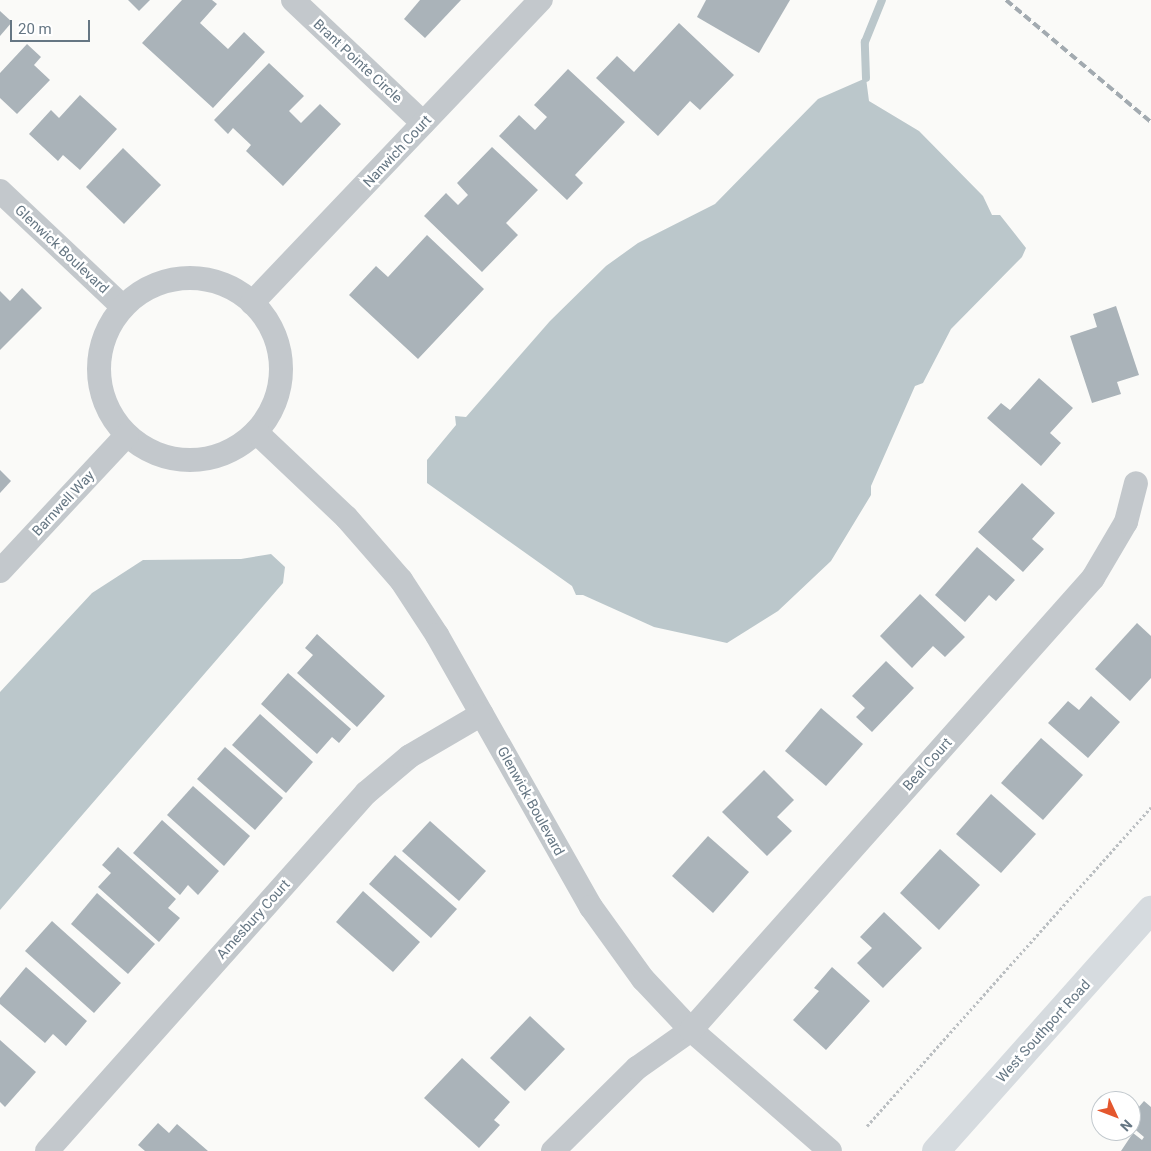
<!DOCTYPE html>
<html>
<head>
<meta charset="utf-8">
<style>
  body { margin:0 }
  #map { position:relative; width:1151px; height:1151px; overflow:hidden; background:#fafaf8; font-family:Roboto,sans-serif }
  div>[style] { position:absolute }
  .water>* { inset:0; background:#bbc7cb }
  .stream>* { height:8px; margin:-4px; padding:0 4px; transform-origin:4px; border-radius:4px; background:#bbc7cb }
  .building>* { inset:0; background:#aab3b9 }
  .path>* { height:3px; margin-top:-1.5px; transform-origin:0; background:repeating-linear-gradient(90deg,#bbbfc2 0 2.5px,transparent 0 5px) }
  .minor>* { height:24px; margin:-12px; padding:0 12px; transform-origin:12px; border-radius:12px; background:#c3c8cc }
  .minor>.ring { margin:-12px; padding:0; box-sizing:content-box; background:none; border:24px solid #c3c8cc; border-radius:50% }
  .secondary>* { height:28px; margin:-14px; padding:0 14px; transform-origin:14px; border-radius:14px; background:#d6dbdf }
  .rail>* { height:4px; margin-top:-2px; transform-origin:0; background:repeating-linear-gradient(90deg,#a2aab0 0 8px,transparent 0 12px) }
  span { translate:-50% -50%; white-space:nowrap; text-align:center; line-height:1.15; -webkit-text-stroke:5px #fff; paint-order:stroke }
  .street-label { font-size:14px; color:#657683 }
  .north { position:absolute; left:1091px; top:1091px; width:50px; height:50px; box-sizing:border-box; background:#fff; border:1px solid #c1c8cd; border-radius:50%; rotate:133deg; font-size:14px; font-weight:700; line-height:20px; text-align:center; color:#657683 }
  .north::after { content:''; display:block; margin:auto; width:18px; height:22px; background:#e4572e; clip-path:polygon(50% 0,100% 100%,50% 72%,0 100%) }
  .scale { position:absolute; left:10px; top:20px; width:80px; height:22px; box-sizing:border-box; border:2px solid #657683; border-top:0; padding-left:6px; font-size:15px; line-height:18px; white-space:nowrap; color:#657683; -webkit-text-stroke:4px #fff; paint-order:stroke }
</style>
</head>
<body>
<div id="map">
  <div class="water">
    <div style="clip-path:polygon(866px 78px,869px 101px,919px 131px,983px 196px,992px 215px,1000px 215px,1026px 248px,1022px 257px,951px 329px,923px 383px,915px 386px,871px 486px,871px 495px,831px 561px,778px 611px,727px 643px,654px 627px,583px 595px,576px 595px,572px 586px,427px 483px,427px 460px,456px 425px,455px 416px,466px 417px,550px 321px,606px 266px,638px 243px,715px 204px,818px 99px)"></div>
    <div style="clip-path:polygon(271px 554px,285px 567px,283px 583px,0 910px,0 692px,92px 593px,143px 560px,241px 559px)"></div>
  </div>
  <div class="stream">
    <div style="left:866px;top:78px;width:36px;rotate:-92deg"></div>
    <div style="left:865px;top:42px;width:45px;rotate:-68deg"></div>
  </div>
  <div class="building">
    <div style="clip-path:polygon(128px 0,150px 0,139px 11px)"></div>
    <div style="clip-path:polygon(182px 0,212px 0,217px 4px,200px 23px,228px 49px,244px 32px,265px 52px,213px 108px,142px 43px)"></div>
    <div style="clip-path:polygon(420px 0,461px 0,425px 38px,404px 19px)"></div>
    <div style="clip-path:polygon(706px 0,790px 0,759px 53px,697px 17px)"></div>
    <div style="clip-path:polygon(0 11px,12px 22px,0 36px)"></div>
    <div style="clip-path:polygon(679px 23px,734px 75px,700px 110px,690px 101px,658px 136px,596px 78px,617px 56px,634px 72px)"></div>
    <div style="clip-path:polygon(27px 44px,41px 57px,34px 65px,50px 80px,17px 114px,0 98px,0 73px)"></div>
    <div style="clip-path:polygon(269px 63px,304px 96px,289px 111px,301px 123px,320px 104px,341px 124px,283px 186px,246px 151px,251px 145px,233px 128px,228px 134px,214px 120px)"></div>
    <div style="clip-path:polygon(568px 69px,625px 122px,575px 175px,583px 183px,567px 200px,499px 136px,519px 115px,535px 130px,547px 117px,534px 105px)"></div>
    <div style="clip-path:polygon(80px 95px,117px 129px,80px 170px,63px 155px,58px 161px,29px 134px,51px 110px,59px 118px)"></div>
    <div style="clip-path:polygon(492px 147px,538px 190px,506px 223px,518px 235px,482px 272px,424px 216px,446px 193px,458px 205px,468px 195px,457px 183px)"></div>
    <div style="clip-path:polygon(123px 148px,161px 185px,124px 224px,86px 187px)"></div>
    <div style="clip-path:polygon(427px 235px,484px 289px,418px 359px,349px 295px,376px 266px,388px 277px)"></div>
    <div style="clip-path:polygon(22px 288px,42px 308px,0 350px,0 291px,10px 301px)"></div>
    <div style="clip-path:polygon(1116px 306px,1139px 375px,1117px 382px,1121px 394px,1092px 403px,1070px 336px,1097px 327px,1093px 314px)"></div>
    <div style="clip-path:polygon(1039px 378px,1073px 408px,1050px 433px,1061px 443px,1041px 466px,987px 418px,1001px 403px,1010px 410px)"></div>
    <div style="clip-path:polygon(0 470px,11px 481px,0 493px)"></div>
    <div style="clip-path:polygon(1022px 483px,1055px 513px,1032px 539px,1044px 549px,1023px 572px,978px 532px)"></div>
    <div style="clip-path:polygon(977px 547px,1015px 580px,996px 601px,989px 595px,965px 622px,935px 595px)"></div>
    <div style="clip-path:polygon(920px 594px,965px 637px,945px 657px,933px 646px,912px 668px,880px 636px)"></div>
    <div style="clip-path:polygon(1137px 623px,1151px 636px,1151px 678px,1130px 701px,1095px 669px)"></div>
    <div style="clip-path:polygon(317px 634px,385px 696px,357px 727px,297px 673px,313px 655px,305px 648px)"></div>
    <div style="clip-path:polygon(886px 661px,914px 688px,872px 732px,856px 717px,865px 708px,852px 696px)"></div>
    <div style="clip-path:polygon(288px 673px,351px 729px,339px 743px,332px 737px,317px 754px,261px 704px)"></div>
    <div style="clip-path:polygon(1091px 696px,1120px 722px,1088px 758px,1048px 723px,1068px 701px,1079px 710px)"></div>
    <div style="clip-path:polygon(821px 708px,863px 744px,826px 786px,785px 751px)"></div>
    <div style="clip-path:polygon(260px 714px,313px 762px,286px 793px,232px 745px)"></div>
    <div style="clip-path:polygon(1041px 738px,1083px 775px,1043px 820px,1001px 783px)"></div>
    <div style="clip-path:polygon(225px 747px,283px 798px,255px 830px,197px 779px)"></div>
    <div style="clip-path:polygon(764px 770px,794px 800px,777px 817px,792px 831px,767px 856px,722px 812px)"></div>
    <div style="clip-path:polygon(193px 786px,250px 836px,224px 866px,167px 815px)"></div>
    <div style="clip-path:polygon(991px 794px,1036px 834px,1001px 873px,956px 834px)"></div>
    <div style="clip-path:polygon(162px 820px,219px 871px,198px 895px,188px 885px,180px 895px,133px 853px)"></div>
    <div style="clip-path:polygon(430px 821px,486px 871px,459px 901px,402px 851px)"></div>
    <div style="clip-path:polygon(708px 836px,749px 872px,713px 913px,672px 876px)"></div>
    <div style="clip-path:polygon(118px 847px,176px 899px,168px 908px,180px 918px,159px 942px,98px 887px,111px 873px,102px 865px)"></div>
    <div style="clip-path:polygon(940px 849px,980px 885px,939px 930px,900px 893px)"></div>
    <div style="clip-path:polygon(395px 855px,457px 909px,431px 938px,369px 884px)"></div>
    <div style="clip-path:polygon(363px 891px,420px 942px,393px 972px,336px 922px)"></div>
    <div style="clip-path:polygon(97px 893px,155px 944px,128px 974px,71px 924px)"></div>
    <div style="clip-path:polygon(884px 912px,922px 948px,883px 988px,857px 963px,872px 948px,860px 937px)"></div>
    <div style="clip-path:polygon(52px 921px,121px 983px,94px 1013px,25px 951px)"></div>
    <div style="clip-path:polygon(26px 967px,87px 1021px,66px 1046px,53px 1034px,45px 1043px,0 1004px,0 998px)"></div>
    <div style="clip-path:polygon(832px 967px,870px 1001px,826px 1050px,793px 1020px,819px 991px,814px 988px)"></div>
    <div style="clip-path:polygon(530px 1016px,565px 1049px,525px 1091px,490px 1058px)"></div>
    <div style="clip-path:polygon(0 1040px,36px 1072px,5px 1107px,0 1102px)"></div>
    <div style="clip-path:polygon(462px 1058px,510px 1102px,494px 1120px,500px 1125px,479px 1148px,424px 1098px)"></div>
    <div style="clip-path:polygon(1144px 1101px,1151px 1107px,1151px 1151px,1121px 1151px,1133px 1133px,1142px 1140px,1144px 1137px,1131px 1126px,1131px 1116px)"></div>
    <div style="clip-path:polygon(158px 1123px,169px 1133px,177px 1124px,208px 1151px,145px 1151px,138px 1145px)"></div>
  </div>
  <div class="path">
    <div style="left:867px;top:1126px;width:427px;rotate:-48.3deg"></div>
  </div>
  <div class="minor">
    <div style="left:293px;top:0;width:179px;rotate:43.4deg"></div>
    <div style="left:0;top:191px;width:169px;rotate:43.3deg"></div>
    <div class="ring" style="left:99px;top:278px;width:158px;height:158px"></div>
    <div style="left:252px;top:303px;width:419px;rotate:-46.4deg"></div>
    <div style="left:256px;top:432px;width:124px;rotate:43.4deg"></div>
    <div style="left:346px;top:517px;width:84px;rotate:48.9deg"></div>
    <div style="left:401px;top:580px;width:66px;rotate:56.8deg"></div>
    <div style="left:437px;top:635px;width:313px;rotate:60.5deg"></div>
    <div style="left:591px;top:907px;width:89px;rotate:54.2deg"></div>
    <div style="left:643px;top:979px;width:70px;rotate:46.7deg"></div>
    <div style="left:691px;top:1030px;width:184px;rotate:41deg"></div>
    <div style="left:0;top:571px;width:186px;rotate:-47deg"></div>
    <div style="left:47px;top:1151px;width:480px;rotate:-48.3deg"></div>
    <div style="left:366px;top:793px;width:57px;rotate:-40.1deg"></div>
    <div style="left:410px;top:756px;width:83px;rotate:-30.3deg"></div>
    <div style="left:553px;top:1151px;width:118px;rotate:-44.7deg"></div>
    <div style="left:637px;top:1068px;width:66px;rotate:-35.1deg"></div>
    <div style="left:691px;top:1030px;width:605px;rotate:-48.35deg"></div>
    <div style="left:1093px;top:578px;width:65px;rotate:-59.5deg"></div>
    <div style="left:1126px;top:522px;width:40px;rotate:-75.6deg"></div>
  </div>
  <div class="secondary">
    <div style="left:936px;top:1151px;width:323px;rotate:-48.3deg"></div>
  </div>
  <div class="rail">
    <div style="left:1006px;top:0;width:189px;rotate:40.1deg"></div>
  </div>
  <div class="street-label">
    <span style="left:358px;top:61px;rotate:43deg">Brant Pointe Circle</span>
    <span style="left:397px;top:151px;rotate:-47deg">Nanwich Court</span>
    <span style="left:62px;top:249px;rotate:43deg">Glenwick Boulevard</span>
    <span style="left:63px;top:503px;rotate:-47deg">Barnwell Way</span>
    <span style="left:927px;top:764px;rotate:-48deg">Beal Court</span>
    <span style="left:531px;top:801px;rotate:61deg">Glenwick Boulevard</span>
    <span style="left:253px;top:919px;rotate:-48deg">Amesbury Court</span>
    <span style="left:1043px;top:1031px;rotate:-48deg">West Southport Road</span>
  </div>
  <div class="north">N</div>
  <div class="scale">20 m</div>
</div>
</body>
</html>
